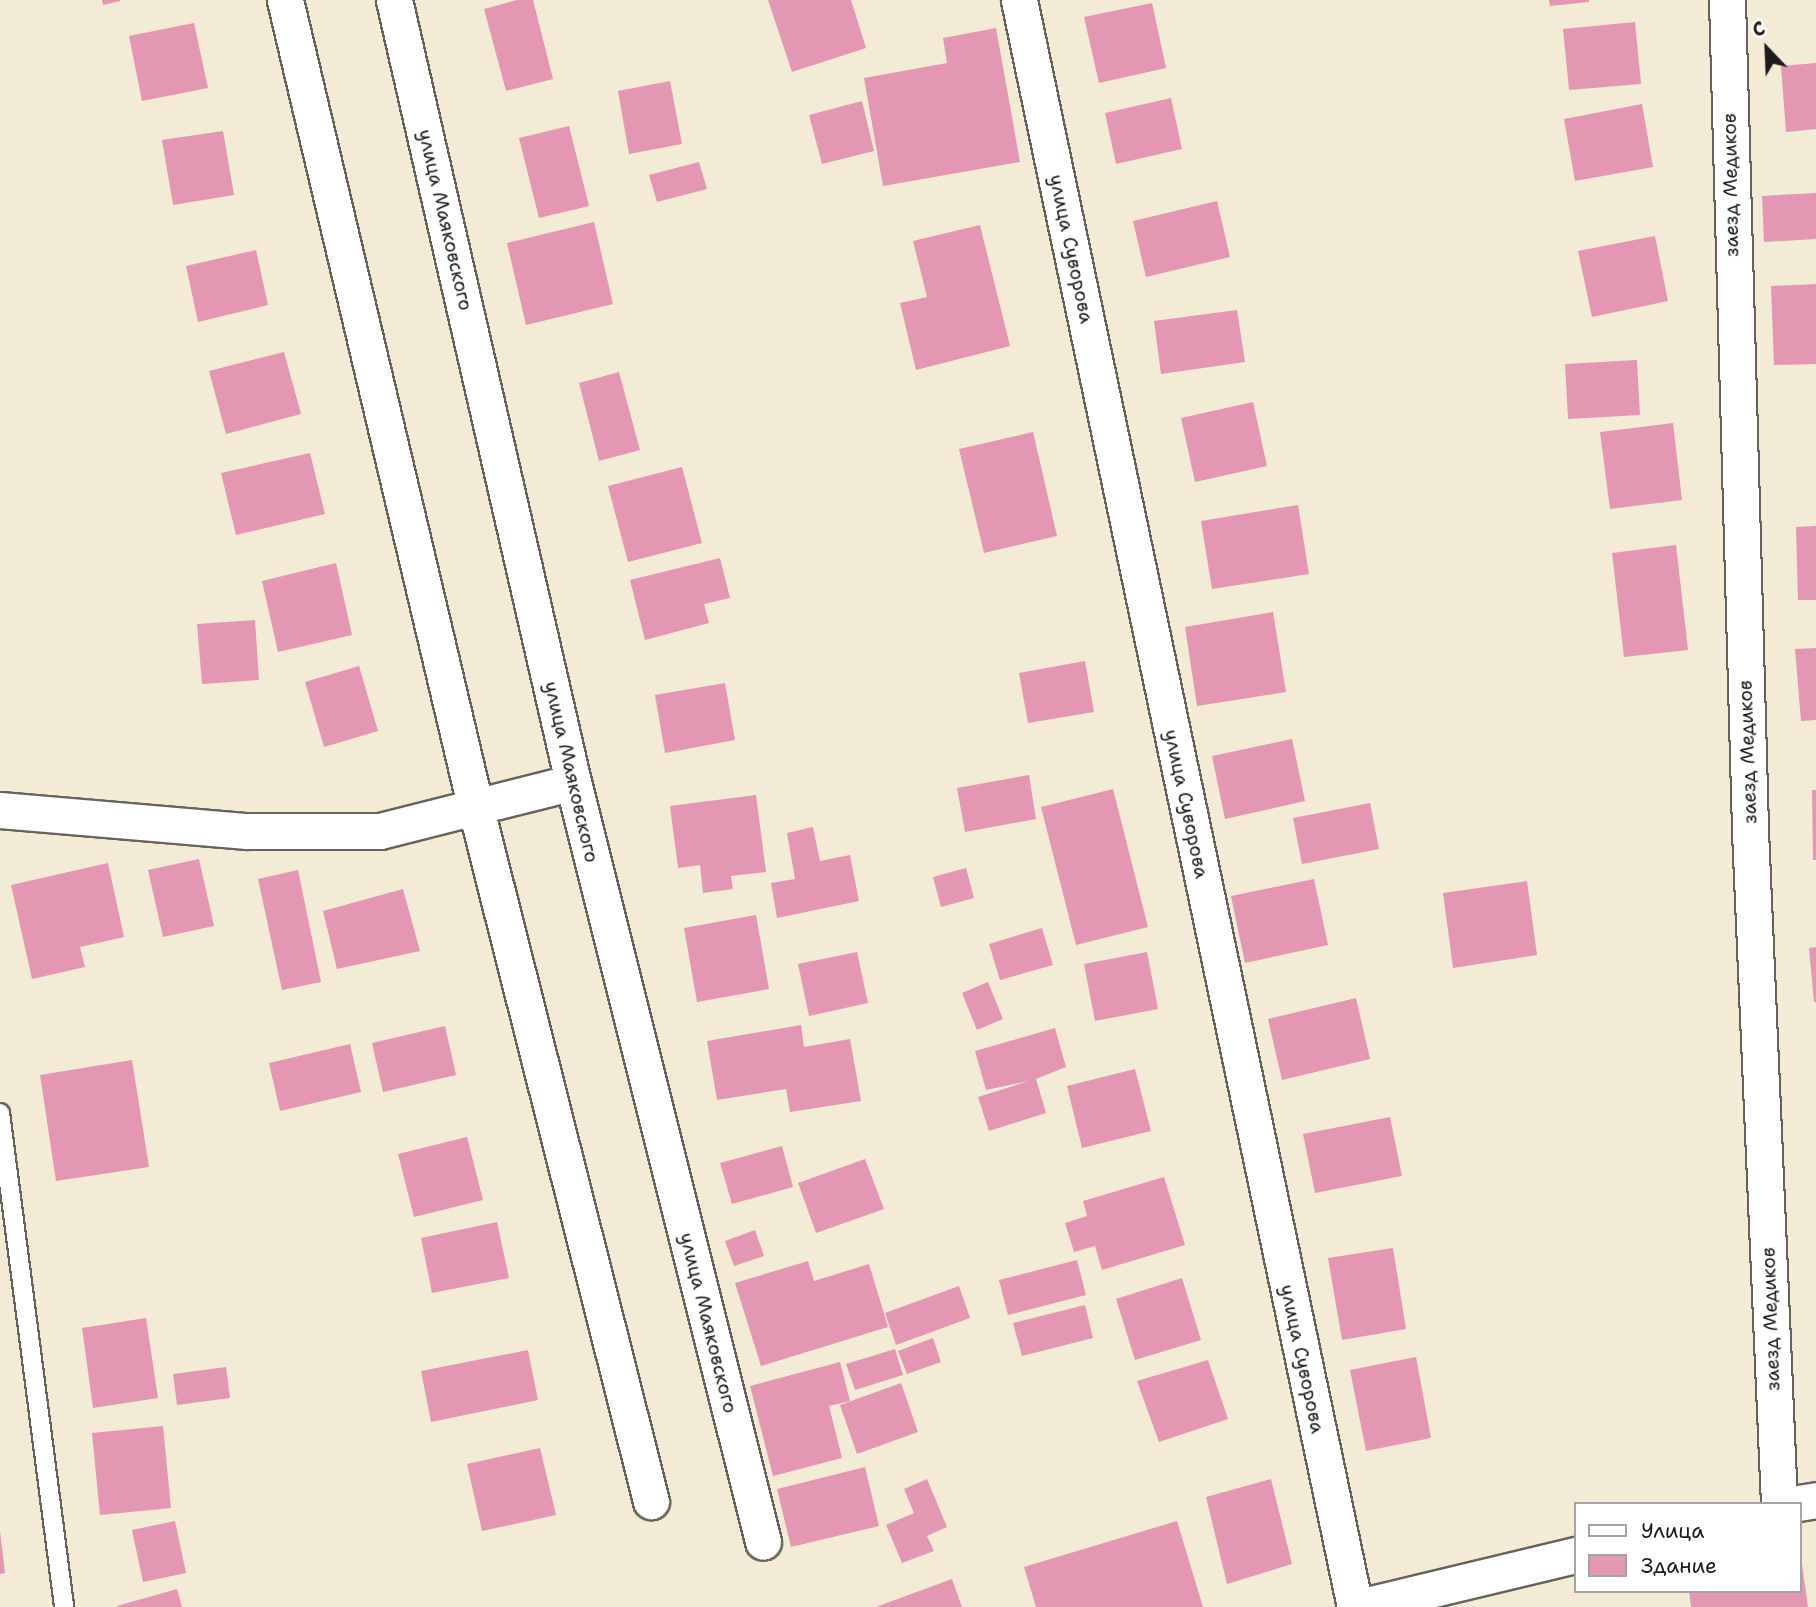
<!DOCTYPE html>
<html>
<head>
<meta charset="utf-8">
<style>
  body { margin:0 }
  #map { position:relative; width:1816px; height:1607px; overflow:hidden; background:#f3ebd6; font-family:"Shantell Sans",sans-serif }
  div>[style] { position:absolute }
  .building>* { inset:0; background:#e497b2 }
  .roads { filter:drop-shadow(2px 0 #67645d) drop-shadow(-2px 0 #67645d) drop-shadow(0 2px #67645d) drop-shadow(0 -2px #67645d) }
  .service>* { height:18px; margin:-9px; padding:0 9px; transform-origin:9px; border-radius:9px; background:#fff }
  .minor>* { height:35px; margin:-17.5px; padding:0 17.5px; transform-origin:17.5px; border-radius:17.5px; background:#fff }
  span { translate:-50% -50%; white-space:nowrap; text-align:center; line-height:1.15; -webkit-text-stroke:7px #fff; paint-order:stroke }
  .street-label { font-size:19px; color:#1c1c1c }
  .legend { position:absolute; left:1574px; top:1502px; width:228px; height:91px; box-sizing:border-box; background:#fff; border:2px solid #a4a4a4; margin:0; padding:9px 12px; list-style:none; font-size:21px; color:#1c1c1c }
  .legend li { display:flex; align-items:center; gap:14px; height:35px }
  .legend b { width:35px; border:2px solid #a4a4a4 }
  .north { position:absolute; left:1732px; top:14px; width:70px; height:70px; -webkit-text-stroke:5px #fff; paint-order:stroke; rotate:337deg; font-size:19px; font-weight:700; line-height:28px; text-align:center; color:#1c1c1c }
  .north::after { content:''; display:block; margin:auto; width:24px; height:32px; background:#1c1c1c; clip-path:polygon(50% 0,100% 100%,50% 72%,0 100%) }
</style>
</head>
<body>
<div id="map">
  <div class="building">
    <div style="clip-path:polygon(102px 0,120px 0,120px 1px,103px 5px)"></div>
    <div style="clip-path:polygon(517px 0,533px 0,553px 79px,506px 91px,484px 9px)"></div>
    <div style="clip-path:polygon(768px 0,851px 0,866px 48px,792px 72px)"></div>
    <div style="clip-path:polygon(1549px 0,1589px 0,1589px 2px,1550px 6px)"></div>
    <div style="clip-path:polygon(1152px 3px,1166px 68px,1099px 83px,1084px 17px)"></div>
    <div style="clip-path:polygon(1635px 22px,1641px 84px,1569px 90px,1563px 29px)"></div>
    <div style="clip-path:polygon(194px 23px,208px 88px,142px 101px,129px 36px)"></div>
    <div style="clip-path:polygon(996px 28px,1020px 162px,883px 186px,864px 78px,947px 63px,943px 38px)"></div>
    <div style="clip-path:polygon(1816px 63px,1816px 129px,1786px 132px,1781px 66px)"></div>
    <div style="clip-path:polygon(670px 81px,682px 144px,629px 154px,618px 91px)"></div>
    <div style="clip-path:polygon(1171px 98px,1182px 149px,1116px 164px,1105px 113px)"></div>
    <div style="clip-path:polygon(862px 101px,874px 151px,822px 164px,809px 115px)"></div>
    <div style="clip-path:polygon(1642px 104px,1653px 167px,1575px 181px,1564px 119px)"></div>
    <div style="clip-path:polygon(569px 126px,589px 206px,539px 218px,519px 138px)"></div>
    <div style="clip-path:polygon(223px 131px,234px 195px,173px 205px,162px 140px)"></div>
    <div style="clip-path:polygon(699px 162px,707px 189px,657px 202px,649px 175px)"></div>
    <div style="clip-path:polygon(1816px 193px,1816px 239px,1764px 242px,1762px 196px)"></div>
    <div style="clip-path:polygon(1217px 201px,1230px 257px,1146px 277px,1133px 221px)"></div>
    <div style="clip-path:polygon(594px 222px,613px 304px,526px 325px,507px 243px)"></div>
    <div style="clip-path:polygon(980px 225px,1010px 346px,916px 370px,900px 303px,927px 297px,913px 241px)"></div>
    <div style="clip-path:polygon(1655px 236px,1668px 301px,1592px 317px,1578px 251px)"></div>
    <div style="clip-path:polygon(256px 250px,268px 305px,198px 322px,186px 266px)"></div>
    <div style="clip-path:polygon(1816px 284px,1816px 364px,1774px 365px,1771px 286px)"></div>
    <div style="clip-path:polygon(1237px 310px,1245px 362px,1161px 374px,1154px 321px)"></div>
    <div style="clip-path:polygon(284px 352px,301px 414px,226px 434px,209px 371px)"></div>
    <div style="clip-path:polygon(1637px 360px,1640px 415px,1568px 419px,1565px 364px)"></div>
    <div style="clip-path:polygon(619px 372px,640px 450px,599px 461px,579px 383px)"></div>
    <div style="clip-path:polygon(1253px 402px,1267px 466px,1195px 482px,1181px 418px)"></div>
    <div style="clip-path:polygon(1673px 423px,1682px 500px,1610px 509px,1600px 432px)"></div>
    <div style="clip-path:polygon(1033px 432px,1057px 536px,984px 553px,959px 449px)"></div>
    <div style="clip-path:polygon(310px 453px,325px 514px,236px 535px,221px 473px)"></div>
    <div style="clip-path:polygon(682px 467px,702px 543px,628px 562px,608px 486px)"></div>
    <div style="clip-path:polygon(1298px 505px,1309px 574px,1212px 589px,1201px 521px)"></div>
    <div style="clip-path:polygon(1816px 526px,1816px 600px,1798px 600px,1796px 527px)"></div>
    <div style="clip-path:polygon(1676px 545px,1688px 650px,1624px 657px,1612px 553px)"></div>
    <div style="clip-path:polygon(720px 558px,730px 598px,704px 604px,709px 623px,645px 640px,630px 580px)"></div>
    <div style="clip-path:polygon(336px 563px,352px 635px,278px 652px,262px 581px)"></div>
    <div style="clip-path:polygon(1273px 612px,1286px 692px,1197px 706px,1185px 627px)"></div>
    <div style="clip-path:polygon(255px 620px,259px 680px,202px 684px,197px 624px)"></div>
    <div style="clip-path:polygon(1816px 648px,1816px 720px,1801px 721px,1795px 649px)"></div>
    <div style="clip-path:polygon(1085px 661px,1094px 712px,1028px 723px,1019px 673px)"></div>
    <div style="clip-path:polygon(359px 666px,378px 731px,324px 747px,305px 682px)"></div>
    <div style="clip-path:polygon(725px 683px,735px 740px,665px 753px,655px 695px)"></div>
    <div style="clip-path:polygon(1292px 739px,1305px 801px,1225px 819px,1212px 756px)"></div>
    <div style="clip-path:polygon(1029px 775px,1036px 819px,965px 832px,957px 788px)"></div>
    <div style="clip-path:polygon(1113px 789px,1148px 927px,1076px 945px,1041px 807px)"></div>
    <div style="clip-path:polygon(1812px 790px,1816px 790px,1816px 860px,1813px 860px)"></div>
    <div style="clip-path:polygon(756px 795px,766px 872px,731px 876px,733px 889px,703px 893px,700px 865px,678px 868px,670px 806px)"></div>
    <div style="clip-path:polygon(1370px 803px,1379px 849px,1302px 864px,1293px 818px)"></div>
    <div style="clip-path:polygon(813px 827px,820px 861px,850px 855px,859px 901px,777px 918px,771px 883px,795px 879px,787px 833px)"></div>
    <div style="clip-path:polygon(199px 859px,214px 926px,163px 937px,148px 870px)"></div>
    <div style="clip-path:polygon(108px 863px,124px 937px,80px 947px,85px 967px,32px 979px,11px 885px)"></div>
    <div style="clip-path:polygon(966px 868px,974px 898px,941px 907px,933px 877px)"></div>
    <div style="clip-path:polygon(298px 870px,321px 982px,282px 990px,258px 879px)"></div>
    <div style="clip-path:polygon(1314px 879px,1328px 945px,1245px 963px,1231px 896px)"></div>
    <div style="clip-path:polygon(1527px 881px,1537px 955px,1453px 968px,1443px 893px)"></div>
    <div style="clip-path:polygon(403px 889px,420px 951px,337px 969px,323px 911px)"></div>
    <div style="clip-path:polygon(756px 915px,769px 989px,697px 1002px,684px 928px)"></div>
    <div style="clip-path:polygon(1042px 928px,1053px 965px,1000px 980px,989px 944px)"></div>
    <div style="clip-path:polygon(1816px 947px,1816px 1002px,1814px 1002px,1809px 948px)"></div>
    <div style="clip-path:polygon(857px 952px,868px 1003px,809px 1016px,798px 964px)"></div>
    <div style="clip-path:polygon(1147px 952px,1158px 1009px,1095px 1021px,1084px 964px)"></div>
    <div style="clip-path:polygon(988px 982px,1003px 1019px,977px 1030px,962px 993px)"></div>
    <div style="clip-path:polygon(1356px 998px,1370px 1059px,1282px 1080px,1268px 1019px)"></div>
    <div style="clip-path:polygon(801px 1025px,804px 1047px,850px 1039px,861px 1101px,790px 1112px,786px 1089px,717px 1100px,707px 1041px)"></div>
    <div style="clip-path:polygon(445px 1026px,456px 1075px,383px 1092px,372px 1043px)"></div>
    <div style="clip-path:polygon(1055px 1028px,1066px 1067px,1036px 1079px,1046px 1113px,989px 1131px,978px 1097px,1029px 1081px,986px 1090px,975px 1051px)"></div>
    <div style="clip-path:polygon(350px 1044px,361px 1092px,280px 1111px,269px 1063px)"></div>
    <div style="clip-path:polygon(132px 1060px,149px 1167px,56px 1181px,40px 1075px)"></div>
    <div style="clip-path:polygon(1135px 1069px,1151px 1131px,1082px 1148px,1067px 1086px)"></div>
    <div style="clip-path:polygon(1390px 1117px,1402px 1176px,1315px 1193px,1303px 1134px)"></div>
    <div style="clip-path:polygon(467px 1137px,483px 1200px,414px 1217px,398px 1154px)"></div>
    <div style="clip-path:polygon(782px 1146px,793px 1187px,732px 1204px,720px 1163px)"></div>
    <div style="clip-path:polygon(865px 1159px,884px 1209px,816px 1233px,798px 1183px)"></div>
    <div style="clip-path:polygon(1164px 1177px,1185px 1245px,1102px 1270px,1095px 1246px,1074px 1252px,1065px 1223px,1087px 1216px,1083px 1201px)"></div>
    <div style="clip-path:polygon(497px 1222px,509px 1278px,432px 1293px,421px 1238px)"></div>
    <div style="clip-path:polygon(755px 1230px,764px 1256px,734px 1266px,725px 1241px)"></div>
    <div style="clip-path:polygon(1393px 1248px,1406px 1329px,1342px 1340px,1328px 1258px)"></div>
    <div style="clip-path:polygon(1077px 1260px,1086px 1295px,1008px 1315px,999px 1280px)"></div>
    <div style="clip-path:polygon(808px 1261px,814px 1281px,869px 1264px,888px 1327px,761px 1366px,735px 1283px)"></div>
    <div style="clip-path:polygon(1182px 1278px,1201px 1340px,1135px 1360px,1116px 1299px)"></div>
    <div style="clip-path:polygon(959px 1286px,970px 1318px,896px 1345px,885px 1313px)"></div>
    <div style="clip-path:polygon(1085px 1305px,1093px 1338px,1022px 1356px,1013px 1323px)"></div>
    <div style="clip-path:polygon(146px 1318px,158px 1398px,93px 1408px,82px 1328px)"></div>
    <div style="clip-path:polygon(933px 1338px,941px 1362px,907px 1374px,898px 1351px)"></div>
    <div style="clip-path:polygon(895px 1349px,903px 1375px,855px 1390px,846px 1364px)"></div>
    <div style="clip-path:polygon(528px 1350px,538px 1400px,431px 1422px,421px 1371px)"></div>
    <div style="clip-path:polygon(1416px 1357px,1431px 1438px,1366px 1451px,1350px 1370px)"></div>
    <div style="clip-path:polygon(1208px 1360px,1228px 1419px,1159px 1442px,1137px 1381px)"></div>
    <div style="clip-path:polygon(840px 1362px,850px 1401px,829px 1406px,842px 1458px,773px 1476px,750px 1386px)"></div>
    <div style="clip-path:polygon(226px 1367px,230px 1398px,177px 1405px,173px 1374px)"></div>
    <div style="clip-path:polygon(901px 1383px,918px 1432px,857px 1454px,840px 1405px)"></div>
    <div style="clip-path:polygon(163px 1426px,171px 1508px,100px 1515px,92px 1433px)"></div>
    <div style="clip-path:polygon(540px 1448px,556px 1515px,482px 1531px,467px 1464px)"></div>
    <div style="clip-path:polygon(865px 1467px,879px 1526px,791px 1547px,777px 1489px)"></div>
    <div style="clip-path:polygon(927px 1479px,947px 1527px,927px 1536px,934px 1551px,902px 1563px,886px 1525px,914px 1513px,904px 1489px)"></div>
    <div style="clip-path:polygon(1271px 1479px,1292px 1564px,1227px 1584px,1206px 1497px)"></div>
    <div style="clip-path:polygon(175px 1521px,186px 1573px,143px 1582px,132px 1530px)"></div>
    <div style="clip-path:polygon(1177px 1521px,1203px 1607px,1036px 1607px,1024px 1567px)"></div>
    <div style="clip-path:polygon(0 1531px,5px 1573px,0 1574px)"></div>
    <div style="clip-path:polygon(1800px 1550px,1808px 1607px,1691px 1607px,1689px 1591px,1800px 1591px)"></div>
    <div style="clip-path:polygon(952px 1579px,962px 1607px,876px 1607px)"></div>
    <div style="clip-path:polygon(177px 1589px,182px 1607px,118px 1607px,117px 1606px)"></div>
  </div>
  <div class="roads">
    <div class="service">
      <div style="left:0;top:1113px;width:498px;rotate:82.6deg"></div>
    </div>
    <div class="minor">
      <div style="left:285px;top:0;width:831px;rotate:76.72deg"></div>
      <div style="left:476px;top:809px;width:714px;rotate:75.81deg"></div>
      <div style="left:394px;top:0;width:802px;rotate:77.11deg"></div>
      <div style="left:573px;top:782px;width:783px;rotate:75.96deg"></div>
      <div style="left:1019px;top:0;width:1642px;rotate:78.19deg"></div>
      <div style="left:1727px;top:0;width:831px;rotate:88.41deg"></div>
      <div style="left:1750px;top:831px;width:674px;rotate:87.53deg"></div>
      <div style="left:0;top:810px;width:248px;rotate:4.9deg"></div>
      <div style="left:247px;top:831px;width:133px"></div>
      <div style="left:380px;top:831px;width:199px;rotate:-14.2deg"></div>
      <div style="left:1792px;top:1504px;width:24px;rotate:-9deg"></div>
      <div style="left:1359px;top:1607px;width:223px;rotate:-13.5deg"></div>
    </div>
  </div>
  <div class="street-label">
    <span style="left:1731px;top:185px;rotate:-91deg">заезд Медиков</span>
    <span style="left:445px;top:220px;rotate:77deg">улица Маяковского</span>
    <span style="left:1071px;top:249px;rotate:78deg">улица Суворова</span>
    <span style="left:1748px;top:752px;rotate:-92deg">заезд Медиков</span>
    <span style="left:571px;top:772px;rotate:77deg">улица Маяковского</span>
    <span style="left:1186px;top:804px;rotate:78deg">улица Суворова</span>
    <span style="left:1771px;top:1319px;rotate:-92deg">заезд Медиков</span>
    <span style="left:708px;top:1323px;rotate:76deg">улица Маяковского</span>
    <span style="left:1302px;top:1359px;rotate:78deg">улица Суворова</span>
  </div>
  <ul class="legend">
  <li><b style="height:9px;background:#fff"></b>Улица</li>
  <li><b style="height:19px;background:#e497b2"></b>Здание</li>
  </ul>
  <div class="north">С</div>
</div>
</body>
</html>
